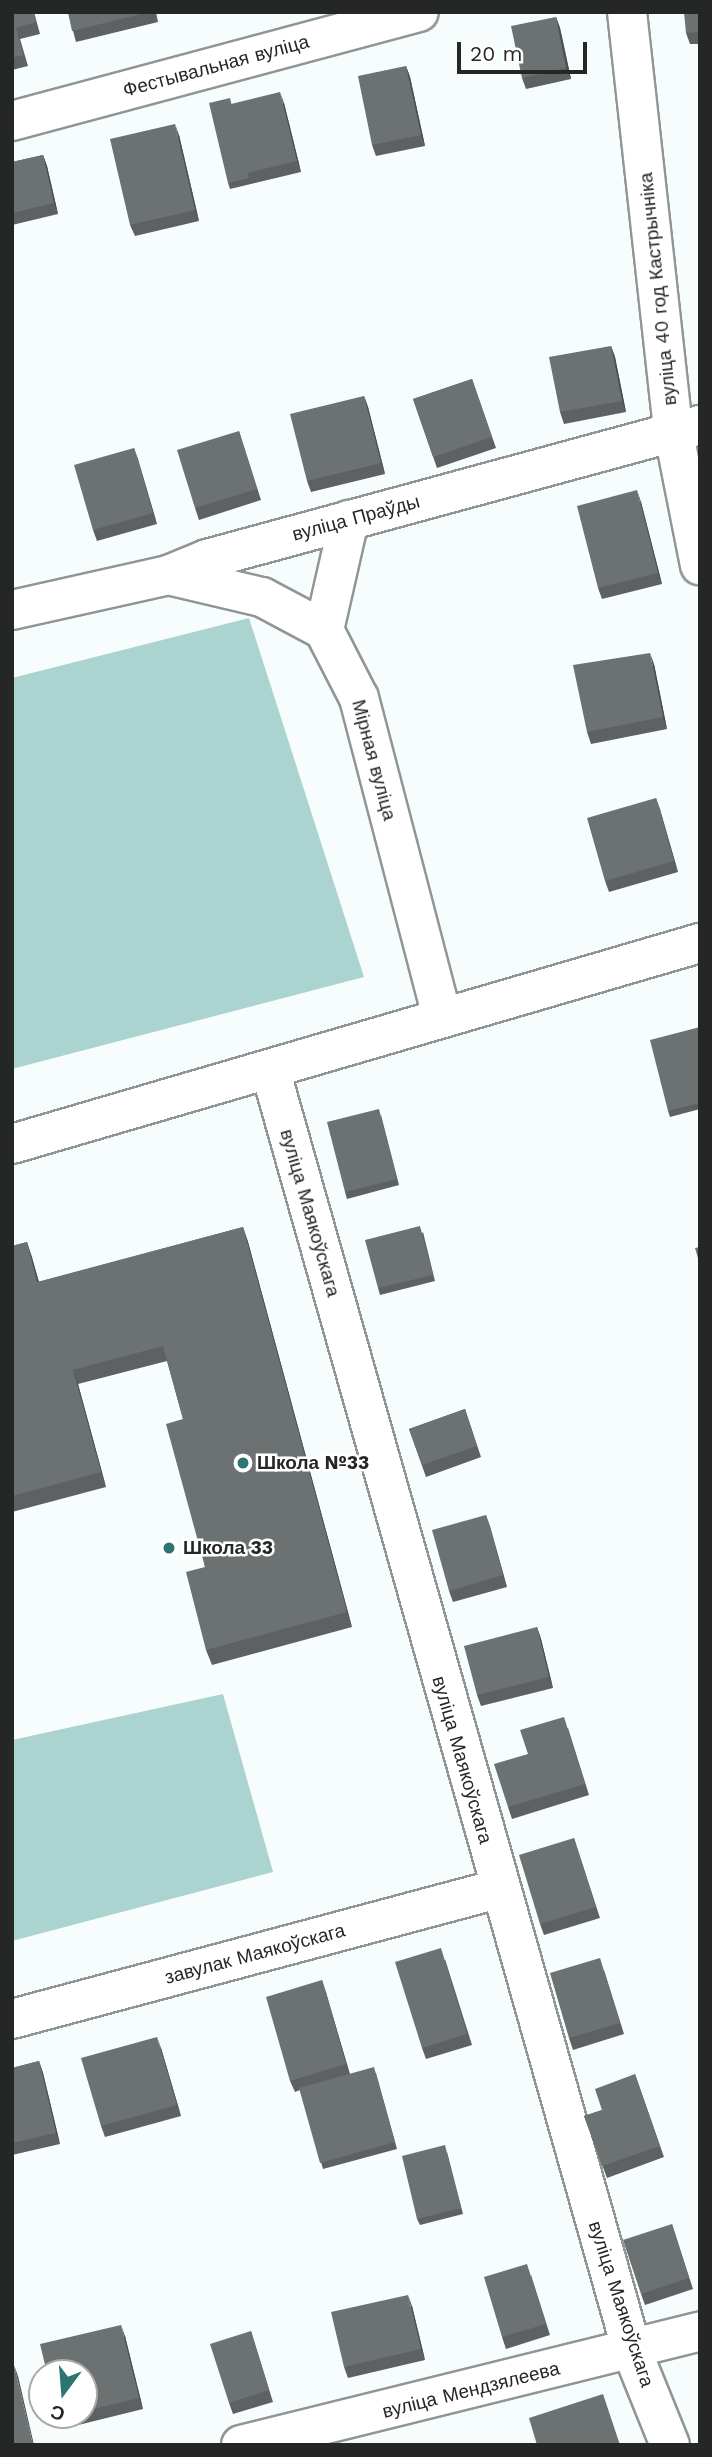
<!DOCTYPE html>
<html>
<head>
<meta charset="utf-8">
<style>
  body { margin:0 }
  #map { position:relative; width:712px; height:2457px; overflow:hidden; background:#f7fdfc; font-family:"Work Sans",sans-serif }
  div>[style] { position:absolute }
  .green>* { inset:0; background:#abd4d0 }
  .roads { filter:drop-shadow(2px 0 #909595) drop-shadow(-2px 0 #909595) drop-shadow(0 2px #909595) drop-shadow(0 -2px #909595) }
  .minor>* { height:38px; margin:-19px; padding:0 19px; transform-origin:19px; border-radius:19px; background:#fff }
  .wall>* { inset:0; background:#5d6161 }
  .shaded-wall>* { inset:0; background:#4c4f4f }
  .building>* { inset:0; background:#6c7171 }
  .dots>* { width:19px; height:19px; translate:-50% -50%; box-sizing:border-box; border:4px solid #fff; border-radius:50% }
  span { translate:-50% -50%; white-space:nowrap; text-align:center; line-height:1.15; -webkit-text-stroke:5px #fff; paint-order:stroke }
  .street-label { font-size:19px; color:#252726 }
  .poi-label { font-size:19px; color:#252726; font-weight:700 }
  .left { translate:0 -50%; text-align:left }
  .frame { position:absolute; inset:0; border:14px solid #252726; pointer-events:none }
  .north { position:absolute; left:28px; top:2359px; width:70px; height:70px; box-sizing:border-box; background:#fff; border:2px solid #a8a9a8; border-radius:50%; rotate:196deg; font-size:19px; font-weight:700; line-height:28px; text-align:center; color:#252726 }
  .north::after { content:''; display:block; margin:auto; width:24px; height:32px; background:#2c7570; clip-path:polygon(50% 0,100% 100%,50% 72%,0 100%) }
  .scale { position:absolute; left:457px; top:42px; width:130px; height:32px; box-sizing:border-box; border:4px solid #252726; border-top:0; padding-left:9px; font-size:21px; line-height:24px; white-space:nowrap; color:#252726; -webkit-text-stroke:5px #fff; paint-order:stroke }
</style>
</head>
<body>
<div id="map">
  <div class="green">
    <div style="clip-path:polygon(249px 618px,364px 977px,12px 1069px,12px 678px)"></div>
    <div style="clip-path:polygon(223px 1694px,273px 1872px,12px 1941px,12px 1740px)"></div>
  </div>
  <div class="roads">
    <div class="minor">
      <div style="left:627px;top:12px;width:420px;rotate:83.7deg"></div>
      <div style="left:673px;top:429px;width:139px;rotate:78.8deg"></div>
      <div style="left:12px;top:121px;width:421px;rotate:-15deg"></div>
      <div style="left:168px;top:575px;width:97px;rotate:13.2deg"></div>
      <div style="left:262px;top:597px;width:70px;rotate:28deg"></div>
      <div style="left:324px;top:630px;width:76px;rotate:62.8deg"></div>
      <div style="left:359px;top:698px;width:329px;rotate:75.4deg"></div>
      <div style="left:12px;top:610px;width:160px;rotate:-12.6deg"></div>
      <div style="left:168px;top:575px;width:42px;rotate:-22.3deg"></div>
      <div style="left:207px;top:559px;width:511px;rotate:-15.21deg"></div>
      <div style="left:324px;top:630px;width:113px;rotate:-77.2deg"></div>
      <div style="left:270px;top:1069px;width:1332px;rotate:74.23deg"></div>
      <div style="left:632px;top:2351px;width:101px;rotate:68deg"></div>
      <div style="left:12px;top:1144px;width:717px;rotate:-16.29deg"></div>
      <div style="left:12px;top:2019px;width:503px;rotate:-14.98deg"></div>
      <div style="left:241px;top:2445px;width:473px;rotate:-13.9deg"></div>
    </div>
  </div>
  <div class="wall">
    <div style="clip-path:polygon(12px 12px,34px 12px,40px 34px,20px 39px,28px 66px,12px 70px)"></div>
    <div style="clip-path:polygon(68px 12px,156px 12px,158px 22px,76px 42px)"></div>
    <div style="clip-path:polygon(700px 12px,700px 44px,690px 44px,686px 33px)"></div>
    <div style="clip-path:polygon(556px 17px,560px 28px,571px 79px,526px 89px,522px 78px)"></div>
    <div style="clip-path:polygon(406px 66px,410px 77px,425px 146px,376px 156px,372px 145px)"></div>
    <div style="clip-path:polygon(284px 103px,301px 172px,230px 189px,228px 183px)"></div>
    <div style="clip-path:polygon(179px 135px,199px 221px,135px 236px,130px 225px)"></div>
    <div style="clip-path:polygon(43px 155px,47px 166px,58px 214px,12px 225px,12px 162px)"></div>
    <div style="clip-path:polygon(611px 346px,615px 357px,626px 412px,564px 424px,560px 412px)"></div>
    <div style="clip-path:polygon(472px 379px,496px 448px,437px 468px,413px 399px)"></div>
    <div style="clip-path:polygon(364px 396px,368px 407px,385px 474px,311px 492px,307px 481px)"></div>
    <div style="clip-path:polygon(239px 431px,261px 500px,199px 520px,195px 508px)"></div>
    <div style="clip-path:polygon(134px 448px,157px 524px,97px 541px,93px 530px)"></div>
    <div style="clip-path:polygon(641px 502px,662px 584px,602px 599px,598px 588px)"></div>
    <div style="clip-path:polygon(654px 664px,667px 729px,591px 744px,587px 732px)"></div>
    <div style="clip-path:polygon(656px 798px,678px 872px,609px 892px,605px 881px)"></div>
    <div style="clip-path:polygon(700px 1027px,700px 1109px,670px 1117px,668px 1111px)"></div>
    <div style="clip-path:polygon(381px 1115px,399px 1185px,347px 1199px,345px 1192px)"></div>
    <div style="clip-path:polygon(243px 1227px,248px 1242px,352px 1627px,212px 1665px,206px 1650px,205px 1567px,183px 1419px,167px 1361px,78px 1384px,106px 1487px,12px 1512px,12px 1246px,27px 1242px,39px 1282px)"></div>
    <div style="clip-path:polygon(423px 1232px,435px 1281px,380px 1295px,378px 1288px)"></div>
    <div style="clip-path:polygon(465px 1409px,481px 1457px,426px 1477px,409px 1429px)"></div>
    <div style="clip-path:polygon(486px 1515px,507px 1587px,453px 1602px,449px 1591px)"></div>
    <div style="clip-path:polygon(537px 1627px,541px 1639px,553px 1688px,481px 1706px,477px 1695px)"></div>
    <div style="clip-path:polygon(568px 1728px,589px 1795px,512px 1819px,508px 1807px,528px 1754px)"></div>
    <div style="clip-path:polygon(574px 1838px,600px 1918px,544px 1935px,540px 1924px)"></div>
    <div style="clip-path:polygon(445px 1959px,472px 2045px,426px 2059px,422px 2048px)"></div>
    <div style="clip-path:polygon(604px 1970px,624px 2034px,573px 2050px,569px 2038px)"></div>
    <div style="clip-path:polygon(322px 1980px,350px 2074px,376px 2073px,397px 2149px,323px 2169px,300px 2090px,295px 2092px,290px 2081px)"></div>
    <div style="clip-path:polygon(161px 2048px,181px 2116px,105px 2137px,101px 2126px)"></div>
    <div style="clip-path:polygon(39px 2061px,43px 2073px,60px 2144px,12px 2155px,12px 2068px)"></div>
    <div style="clip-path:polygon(635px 2074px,664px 2157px,607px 2178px,584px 2116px,602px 2110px)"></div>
    <div style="clip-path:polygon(447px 2152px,463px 2214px,420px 2225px,417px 2219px)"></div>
    <div style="clip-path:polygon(672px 2224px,693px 2289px,645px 2305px,641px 2294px)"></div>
    <div style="clip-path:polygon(531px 2275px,550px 2335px,506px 2349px,502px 2337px)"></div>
    <div style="clip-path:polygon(412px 2306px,425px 2360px,348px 2378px,344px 2367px)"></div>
    <div style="clip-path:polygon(251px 2331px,273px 2402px,233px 2414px,229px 2403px)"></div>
    <div style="clip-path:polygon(125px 2336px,143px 2409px,62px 2429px,57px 2415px,84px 2415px,84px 2373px)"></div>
  </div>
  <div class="shaded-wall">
    <div style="clip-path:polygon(556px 17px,560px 28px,571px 79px,566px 68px)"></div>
    <div style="clip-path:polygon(406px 66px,410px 77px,425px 146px,421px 135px)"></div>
    <div style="clip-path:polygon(280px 92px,284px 103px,301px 172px,297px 161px)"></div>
    <div style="clip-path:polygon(175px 124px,179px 135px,199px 221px,195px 210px)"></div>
    <div style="clip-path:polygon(43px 155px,47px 166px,58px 214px,54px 203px)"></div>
    <div style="clip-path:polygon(611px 346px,615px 357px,626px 412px,622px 401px)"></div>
    <div style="clip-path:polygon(364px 396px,368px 407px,385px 474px,381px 463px)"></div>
    <div style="clip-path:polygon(134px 448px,138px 459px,157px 524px,153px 513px)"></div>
    <div style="clip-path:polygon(637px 490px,641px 502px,662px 584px,658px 573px)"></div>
    <div style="clip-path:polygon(650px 653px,654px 664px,667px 729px,663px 717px)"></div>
    <div style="clip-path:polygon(656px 798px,660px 809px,678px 872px,674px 861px)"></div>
    <div style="clip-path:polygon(243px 1227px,248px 1242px,352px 1627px,347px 1612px)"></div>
    <div style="clip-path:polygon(27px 1242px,32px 1257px,43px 1297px,37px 1282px)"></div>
    <div style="clip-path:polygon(73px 1370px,78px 1384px,106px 1487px,101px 1472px)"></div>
    <div style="clip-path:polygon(486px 1515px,490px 1526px,507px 1587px,503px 1575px)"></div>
    <div style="clip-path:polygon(537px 1627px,541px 1639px,553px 1688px,549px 1677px)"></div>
    <div style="clip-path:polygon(322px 1980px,326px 1992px,350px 2076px,346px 2064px)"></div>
    <div style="clip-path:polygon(157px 2037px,161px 2048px,181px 2116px,177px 2105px)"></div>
    <div style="clip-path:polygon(39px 2061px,43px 2073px,60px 2144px,56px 2133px)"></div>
    <div style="clip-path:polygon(408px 2295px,412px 2306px,425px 2360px,421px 2349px)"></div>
    <div style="clip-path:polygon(121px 2325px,125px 2336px,143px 2409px,139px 2398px)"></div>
    <div style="clip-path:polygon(14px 2365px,18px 2376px,34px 2445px,33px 2445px)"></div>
  </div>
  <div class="building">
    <div style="clip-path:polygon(12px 12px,33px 12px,36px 22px,16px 28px,23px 55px,12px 58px)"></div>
    <div style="clip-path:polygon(68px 12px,149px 12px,72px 31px)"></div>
    <div style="clip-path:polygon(684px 12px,700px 12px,700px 32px,686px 33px)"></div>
    <div style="clip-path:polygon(556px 17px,566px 68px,522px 78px,511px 26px)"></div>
    <div style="clip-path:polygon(406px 66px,421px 135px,372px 145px,358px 76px)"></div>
    <div style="clip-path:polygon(280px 92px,297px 161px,247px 173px,231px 104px)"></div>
    <div style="clip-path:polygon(230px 98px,249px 178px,228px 183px,209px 103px)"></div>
    <div style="clip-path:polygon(175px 124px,195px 210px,130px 225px,110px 139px)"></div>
    <div style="clip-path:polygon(43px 155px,54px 203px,12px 213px,12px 162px)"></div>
    <div style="clip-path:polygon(611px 346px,622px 401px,560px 412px,549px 357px)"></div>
    <div style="clip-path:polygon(472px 379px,492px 437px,433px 457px,413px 399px)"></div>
    <div style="clip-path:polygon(364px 396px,381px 463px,307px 481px,290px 414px)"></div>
    <div style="clip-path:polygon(239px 431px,257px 489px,195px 508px,177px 450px)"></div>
    <div style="clip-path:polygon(134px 448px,153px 513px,93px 530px,74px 465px)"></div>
    <div style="clip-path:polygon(637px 490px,658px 573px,598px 588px,577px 506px)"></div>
    <div style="clip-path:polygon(650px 653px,663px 717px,587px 732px,573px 665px)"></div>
    <div style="clip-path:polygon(656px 798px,674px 861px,605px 881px,587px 818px)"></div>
    <div style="clip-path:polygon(700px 1027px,700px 1103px,668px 1111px,650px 1040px)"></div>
    <div style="clip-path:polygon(379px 1109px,397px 1179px,345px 1192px,327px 1122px)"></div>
    <div style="clip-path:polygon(420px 1226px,433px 1275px,378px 1288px,365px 1240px)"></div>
    <div style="clip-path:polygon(243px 1227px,347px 1612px,206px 1650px,186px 1572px,205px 1567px,166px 1424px,183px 1419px,163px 1346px,73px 1370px,101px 1472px,12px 1496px,12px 1246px,27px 1242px,37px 1282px)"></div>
    <div style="clip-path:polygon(700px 1247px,700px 1265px,695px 1248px)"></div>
    <div style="clip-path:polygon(465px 1409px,477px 1446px,422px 1465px,409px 1429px)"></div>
    <div style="clip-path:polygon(486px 1515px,503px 1575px,449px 1591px,432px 1530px)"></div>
    <div style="clip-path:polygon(537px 1627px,549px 1677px,477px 1695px,464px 1646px)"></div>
    <div style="clip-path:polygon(564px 1717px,585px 1784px,508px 1807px,494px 1764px,528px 1754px,520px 1730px)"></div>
    <div style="clip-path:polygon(574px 1838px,596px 1907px,540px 1924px,519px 1855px)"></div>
    <div style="clip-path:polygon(441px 1948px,467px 2034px,422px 2048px,395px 1962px)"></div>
    <div style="clip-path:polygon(600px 1958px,620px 2023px,569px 2038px,550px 1973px)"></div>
    <div style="clip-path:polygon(322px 1980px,346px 2064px,290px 2081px,266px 1997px)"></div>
    <div style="clip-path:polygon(157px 2037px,177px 2105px,101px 2126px,81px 2058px)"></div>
    <div style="clip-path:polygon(39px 2061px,56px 2133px,12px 2143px,12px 2068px)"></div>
    <div style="clip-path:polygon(374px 2067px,395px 2142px,320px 2163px,299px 2088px)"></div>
    <div style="clip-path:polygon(635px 2074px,660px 2146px,602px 2166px,584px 2116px,602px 2110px,595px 2089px)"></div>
    <div style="clip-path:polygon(445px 2145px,461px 2208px,417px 2219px,402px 2156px)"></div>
    <div style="clip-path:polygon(672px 2224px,689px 2278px,641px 2294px,623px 2240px)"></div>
    <div style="clip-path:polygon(527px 2264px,546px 2324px,502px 2337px,484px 2277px)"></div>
    <div style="clip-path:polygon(408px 2295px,421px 2349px,344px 2367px,331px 2312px)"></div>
    <div style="clip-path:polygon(121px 2325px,139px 2398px,84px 2411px,84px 2373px,47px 2373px,40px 2344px)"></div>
    <div style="clip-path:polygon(251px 2331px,269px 2390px,229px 2403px,210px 2344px)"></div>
    <div style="clip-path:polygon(12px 2365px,14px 2365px,33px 2445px,12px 2445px)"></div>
    <div style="clip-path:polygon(603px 2394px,620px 2445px,537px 2445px,529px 2418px)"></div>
  </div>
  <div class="dots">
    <div style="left:243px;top:1463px;background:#2c7570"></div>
    <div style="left:169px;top:1548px;background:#2c7570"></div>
  </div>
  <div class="street-label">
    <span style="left:216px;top:66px;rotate:-15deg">Фестывальная вуліца</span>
    <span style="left:658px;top:289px;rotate:-96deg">вуліца 40 год Кастрычніка</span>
    <span style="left:356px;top:518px;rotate:-15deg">вуліца Праўды</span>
    <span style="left:374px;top:760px;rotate:75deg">Мірная вуліца</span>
    <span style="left:310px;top:1213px;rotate:74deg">вуліца Маякоўскага</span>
    <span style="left:462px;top:1760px;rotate:74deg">вуліца Маякоўскага</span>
    <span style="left:255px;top:1954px;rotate:-15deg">завулак Маякоўскага</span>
    <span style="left:621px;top:2304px;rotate:72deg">вуліца Маякоўскага</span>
    <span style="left:471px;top:2390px;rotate:-14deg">вуліца Мендзялеева</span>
  </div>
  <div class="poi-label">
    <span class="left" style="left:257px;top:1463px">Школа №33</span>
    <span class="left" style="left:183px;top:1548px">Школа 33</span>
  </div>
  <div class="frame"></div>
  <div class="north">С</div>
  <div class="scale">20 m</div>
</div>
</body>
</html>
